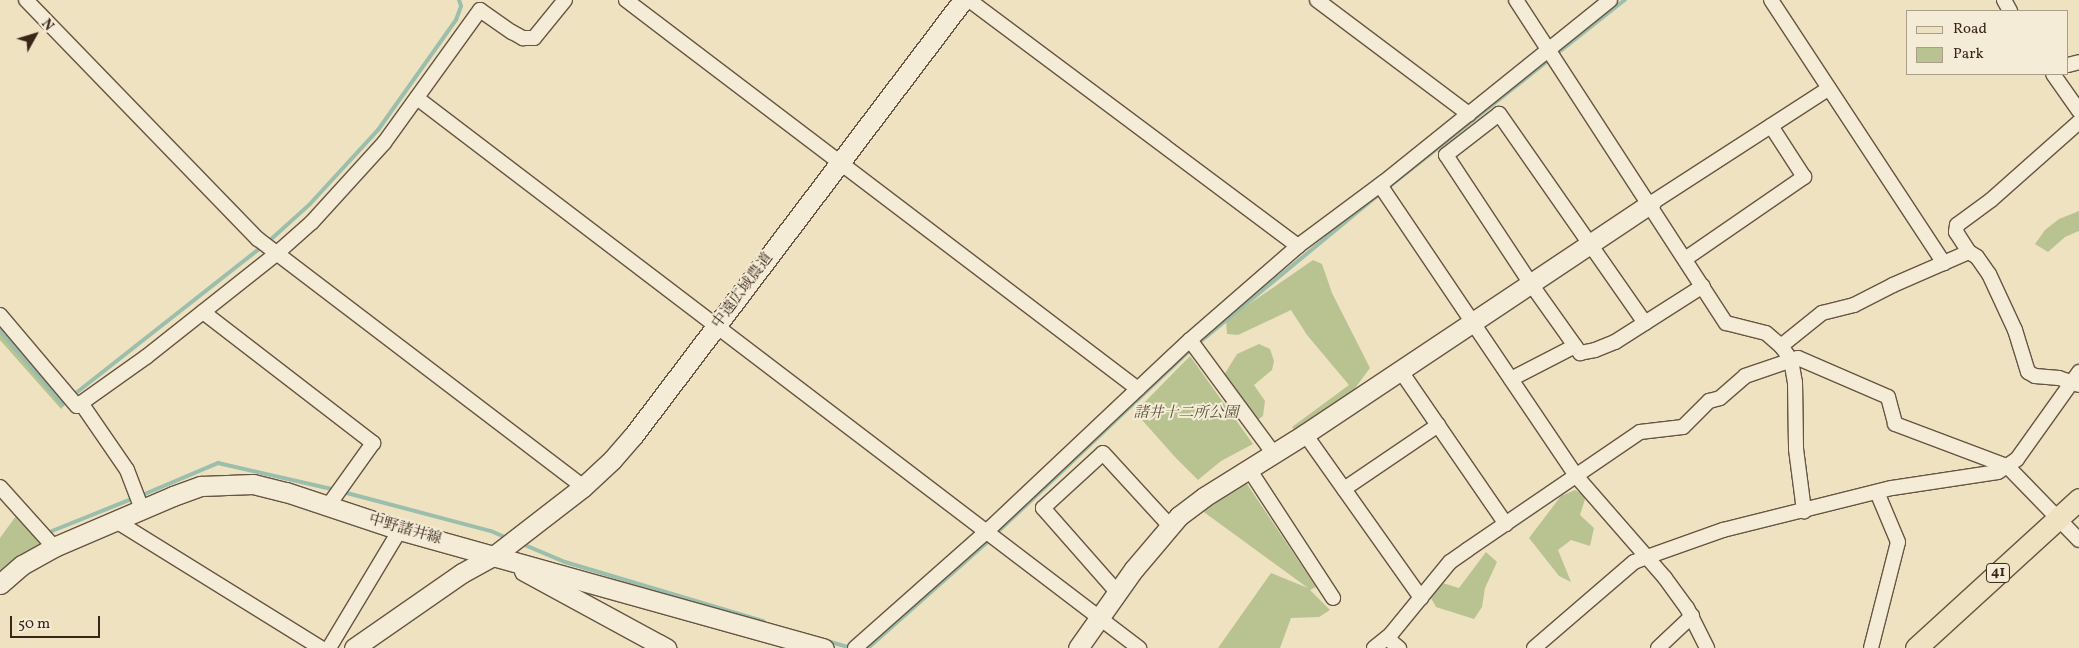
<!DOCTYPE html>
<html>
<head>
<meta charset="utf-8">
<style>
  body { margin:0 }
  #map { position:relative; width:2079px; height:648px; overflow:hidden; background:#eee2c0; font-family:Vollkorn,"Noto Serif JP",serif }
  div>[style] { position:absolute }
  .green>* { inset:0; background:#b9c392 }
  .stream>* { height:4px; margin:-2px; padding:0 2px; transform-origin:2px; border-radius:2px; background:#9bbfac }
  .roads { filter:drop-shadow(1px 0 #675543) drop-shadow(-1px 0 #675543) drop-shadow(0 1px #675543) drop-shadow(0 -1px #675543) }
  .street>* { height:14px; margin:-7px; padding:0 7px; transform-origin:7px; border-radius:7px; background:#f4ecd6 }
  .secondary>* { height:19px; margin:-9.5px; padding:0 9.5px; transform-origin:9.5px; border-radius:9.5px; background:#f4ecd6 }
  .primary>* { height:21px; margin:-10.5px; padding:0 10.5px; transform-origin:10.5px; border-radius:10.5px; background:#eee2c0 }
  span { translate:-50% -50%; white-space:nowrap; text-align:center; line-height:1.15; -webkit-text-stroke:4px #f4ecd6; paint-order:stroke }
  .shield-label span { padding:1px 4px; background:#f4ecd6; border:1px solid; border-radius:4px; -webkit-text-stroke-width:0 }
  .shield-label { font-size:14px; color:#3a2619; font-weight:700 }
  .street-label { font-size:15px; color:#3a2619 }
  .park-label { font-size:15px; color:#5a4d37; font-style:italic }
  .legend { position:absolute; left:1906px; top:10px; width:162px; height:65px; box-sizing:border-box; background:#f4ecd6; border:1px solid #aa9d8a; margin:0; padding:6px 9px; list-style:none; font-size:15px; color:#3a2619 }
  .legend li { display:flex; align-items:center; gap:10px; height:25px }
  .legend b { width:25px; border:1px solid #aa9d8a }
  .north { position:absolute; left:10px; top:10px; width:50px; height:50px; -webkit-text-stroke:4px #f4ecd6; paint-order:stroke; rotate:51deg; font-size:14px; font-weight:700; line-height:20px; text-align:center; color:#3a2619 }
  .north::after { content:''; display:block; margin:auto; width:18px; height:22px; background:#3a2619; clip-path:polygon(50% 0,100% 100%,50% 72%,0 100%) }
  .scale { position:absolute; left:10px; top:616px; width:90px; height:22px; box-sizing:border-box; border:2px solid #3a2619; border-top:0; padding-left:6px; font-size:15px; line-height:18px; white-space:nowrap; color:#3a2619; -webkit-text-stroke:4px #f4ecd6; paint-order:stroke }
</style>
</head>
<body>
<div id="map">
  <div class="green">
    <div style="clip-path:polygon(2079px 211px,2079px 231px,2065px 237px,2048px 252px,2035px 244px,2045px 230px,2059px 219px)"></div>
    <div style="clip-path:polygon(1313px 260px,1322px 264px,1332px 293px,1370px 368px,1353px 391px,1296px 432px,1292px 427px,1349px 385px,1307px 335px,1291px 310px,1238px 335px,1227px 334px,1226px 320px)"></div>
    <div style="clip-path:polygon(0 316px,71px 399px,61px 409px,0 340px)"></div>
    <div style="clip-path:polygon(1259px 344px,1270px 349px,1274px 361px,1272px 370px,1254px 385px,1265px 401px,1263px 416px,1252px 424px,1224px 375px,1237px 354px)"></div>
    <div style="clip-path:polygon(1190px 356px,1253px 444px,1221px 461px,1198px 480px,1175px 457px,1135px 412px)"></div>
    <div style="clip-path:polygon(1245px 481px,1316px 587px,1310px 590px,1330px 610px,1319px 617px,1291px 618px,1280px 648px,1218px 648px,1271px 573px,1308px 588px,1201px 510px)"></div>
    <div style="clip-path:polygon(1575px 490px,1586px 496px,1580px 515px,1594px 528px,1590px 546px,1571px 540px,1558px 550px,1571px 582px,1559px 576px,1529px 538px,1561px 496px)"></div>
    <div style="clip-path:polygon(16px 516px,42px 543px,0 570px,0 538px)"></div>
    <div style="clip-path:polygon(1486px 552px,1497px 562px,1485px 588px,1482px 607px,1474px 619px,1436px 607px,1427px 591px,1436px 581px,1459px 588px)"></div>
  </div>
  <div class="stream">
    <div style="left:268px;top:242px;width:55px;rotate:-42.1deg"></div>
    <div style="left:309px;top:205px;width:102px;rotate:-47.4deg"></div>
    <div style="left:378px;top:130px;width:135px;rotate:-54.7deg"></div>
    <div style="left:456px;top:20px;width:15px;rotate:-70deg"></div>
    <div style="left:461px;top:6px;width:6px;rotate:-108deg"></div>
    <div style="left:0;top:331px;width:96px;rotate:49.7deg"></div>
    <div style="left:62px;top:404px;width:256px;rotate:-38.2deg"></div>
    <div style="left:343px;top:492px;width:153px;rotate:14.8deg"></div>
    <div style="left:491px;top:531px;width:17px;rotate:24deg"></div>
    <div style="left:140px;top:496px;width:85px;rotate:-22.9deg"></div>
    <div style="left:218px;top:463px;width:121px;rotate:12.9deg"></div>
    <div style="left:52px;top:531px;width:88px;rotate:-21.9deg"></div>
    <div style="left:520px;top:543px;width:49px;rotate:22.9deg"></div>
    <div style="left:565px;top:562px;width:207px;rotate:16.6deg"></div>
    <div style="left:827px;top:641px;width:26px;rotate:16deg"></div>
    <div style="left:868px;top:648px;width:157px;rotate:-41.6deg"></div>
    <div style="left:985px;top:544px;width:282px;rotate:-43.4deg"></div>
    <div style="left:1190px;top:350px;width:234px;rotate:-39.5deg"></div>
    <div style="left:1371px;top:201px;width:324px;rotate:-38.4deg"></div>
  </div>
  <div class="roads">
    <div class="street">
      <div style="left:26px;top:0;width:333px;rotate:45.9deg"></div>
      <div style="left:258px;top:239px;width:409px;rotate:37.3deg"></div>
      <div style="left:626px;top:0;width:643px;rotate:37.23deg"></div>
      <div style="left:969px;top:0;width:411px;rotate:36.8deg"></div>
      <div style="left:1317px;top:0;width:190px;rotate:36.9deg"></div>
      <div style="left:1516px;top:0;width:385px;rotate:57deg"></div>
      <div style="left:1726px;top:323px;width:41px;rotate:14deg"></div>
      <div style="left:1766px;top:333px;width:20px;rotate:41deg"></div>
      <div style="left:1781px;top:346px;width:17px;rotate:54deg"></div>
      <div style="left:1791px;top:360px;width:22px;rotate:80deg"></div>
      <div style="left:1795px;top:382px;width:67px;rotate:89.1deg"></div>
      <div style="left:1796px;top:449px;width:63px;rotate:82.6deg"></div>
      <div style="left:1771px;top:0;width:315px;rotate:56.7deg"></div>
      <div style="left:2004px;top:0;width:13px;rotate:61deg"></div>
      <div style="left:2068px;top:65px;width:11px;rotate:-15deg"></div>
      <div style="left:2053px;top:74px;width:45px;rotate:54.9deg"></div>
      <div style="left:417px;top:98px;width:908px;rotate:37.3deg"></div>
      <div style="left:1380px;top:185px;width:352px;rotate:56deg"></div>
      <div style="left:1577px;top:477px;width:134px;rotate:48.9deg"></div>
      <div style="left:1665px;top:578px;width:37px;rotate:54deg"></div>
      <div style="left:1687px;top:608px;width:45px;rotate:63.4deg"></div>
      <div style="left:1650px;top:204px;width:213px;rotate:-32.9deg"></div>
      <div style="left:1969px;top:252px;width:24px;rotate:-123deg"></div>
      <div style="left:1956px;top:232px;width:7px;rotate:-82deg"></div>
      <div style="left:1957px;top:225px;width:42px;rotate:-36.3deg"></div>
      <div style="left:1991px;top:200px;width:118px;rotate:-41.6deg"></div>
      <div style="left:1685px;top:259px;width:145px;rotate:-34.6deg"></div>
      <div style="left:1804px;top:177px;width:61px;rotate:-122.9deg"></div>
      <div style="left:203px;top:312px;width:215px;rotate:37.6deg"></div>
      <div style="left:373px;top:443px;width:77px;rotate:125.5deg"></div>
      <div style="left:0;top:315px;width:119px;rotate:49.8deg"></div>
      <div style="left:77px;top:406px;width:85px;rotate:-35.4deg"></div>
      <div style="left:146px;top:357px;width:166px;rotate:-38.4deg"></div>
      <div style="left:276px;top:254px;width:48px;rotate:-41.6deg"></div>
      <div style="left:312px;top:222px;width:107px;rotate:-47.7deg"></div>
      <div style="left:384px;top:143px;width:164px;rotate:-54.2deg"></div>
      <div style="left:480px;top:10px;width:39px;rotate:35deg"></div>
      <div style="left:512px;top:32px;width:13px;rotate:29deg"></div>
      <div style="left:523px;top:38px;width:11px"></div>
      <div style="left:534px;top:38px;width:49px;rotate:-50.8deg"></div>
      <div style="left:1645px;top:323px;width:255px;rotate:-124.9deg"></div>
      <div style="left:1499px;top:114px;width:67px;rotate:142.3deg"></div>
      <div style="left:1446px;top:155px;width:154px;rotate:56.6deg"></div>
      <div style="left:1531px;top:284px;width:85px;rotate:54.6deg"></div>
      <div style="left:1580px;top:353px;width:15px;rotate:-11deg"></div>
      <div style="left:1595px;top:350px;width:22px;rotate:-22deg"></div>
      <div style="left:1615px;top:342px;width:104px;rotate:-32.5deg"></div>
      <div style="left:1190px;top:340px;width:142px;rotate:53.6deg"></div>
      <div style="left:1781px;top:346px;width:53px;rotate:-38.8deg"></div>
      <div style="left:1822px;top:313px;width:33px;rotate:-14deg"></div>
      <div style="left:1854px;top:305px;width:44px;rotate:-27.1deg"></div>
      <div style="left:1893px;top:285px;width:83px;rotate:-23.5deg"></div>
      <div style="left:1969px;top:252px;width:9px;rotate:32deg"></div>
      <div style="left:1977px;top:257px;width:21px;rotate:55deg"></div>
      <div style="left:1989px;top:274px;width:62px;rotate:65.1deg"></div>
      <div style="left:2015px;top:330px;width:44px;rotate:72.8deg"></div>
      <div style="left:2028px;top:372px;width:8px;rotate:30deg"></div>
      <div style="left:2035px;top:376px;width:24px;rotate:5deg"></div>
      <div style="left:2059px;top:378px;width:21px;rotate:19deg"></div>
      <div style="left:1400px;top:370px;width:187px;rotate:55.5deg"></div>
      <div style="left:1511px;top:379px;width:72px;rotate:-27.3deg"></div>
      <div style="left:81px;top:403px;width:81px;rotate:55.5deg"></div>
      <div style="left:127px;top:470px;width:42px;rotate:69deg"></div>
      <div style="left:1305px;top:434px;width:201px;rotate:54.7deg"></div>
      <div style="left:1249px;top:469px;width:154px;rotate:56.9deg"></div>
      <div style="left:0;top:487px;width:81px;rotate:48deg"></div>
      <div style="left:1344px;top:489px;width:114px;rotate:-34.2deg"></div>
      <div style="left:116px;top:521px;width:241px;rotate:31.8deg"></div>
      <div style="left:1117px;top:592px;width:112px;rotate:-131.4deg"></div>
      <div style="left:1043px;top:508px;width:81px;rotate:-42.5deg"></div>
      <div style="left:1103px;top:453px;width:99px;rotate:47.5deg"></div>
      <div style="left:1387px;top:638px;width:16px;rotate:40deg"></div>
      <div style="left:329px;top:648px;width:138px;rotate:-59deg"></div>
      <div style="left:855px;top:648px;width:175px;rotate:-41.5deg"></div>
      <div style="left:986px;top:532px;width:280px;rotate:-43.3deg"></div>
      <div style="left:1190px;top:340px;width:143px;rotate:-41deg"></div>
      <div style="left:1298px;top:246px;width:107px;rotate:-36.7deg"></div>
      <div style="left:1384px;top:182px;width:290px;rotate:-38.8deg"></div>
      <div style="left:1374px;top:648px;width:22px;rotate:-39deg"></div>
      <div style="left:1391px;top:634px;width:93px;rotate:-50.7deg"></div>
      <div style="left:1450px;top:562px;width:21px;rotate:-35deg"></div>
      <div style="left:1467px;top:550px;width:209px;rotate:-34.3deg"></div>
      <div style="left:1640px;top:432px;width:43px;rotate:-6.6deg"></div>
      <div style="left:1683px;top:427px;width:37px;rotate:-45deg"></div>
      <div style="left:1709px;top:401px;width:11px;rotate:-15deg"></div>
      <div style="left:1720px;top:398px;width:33px;rotate:-41deg"></div>
      <div style="left:1745px;top:376px;width:56px;rotate:-18.8deg"></div>
      <div style="left:1798px;top:358px;width:98px;rotate:23.4deg"></div>
      <div style="left:1888px;top:397px;width:28px;rotate:75deg"></div>
      <div style="left:1895px;top:424px;width:120px;rotate:20.6deg"></div>
      <div style="left:2007px;top:466px;width:103px;rotate:45.8deg"></div>
      <div style="left:1534px;top:648px;width:132px;rotate:-40.7deg"></div>
      <div style="left:1634px;top:562px;width:14px;rotate:-21deg"></div>
      <div style="left:1647px;top:557px;width:81px;rotate:-19.6deg"></div>
      <div style="left:1723px;top:530px;width:174px;rotate:-14deg"></div>
      <div style="left:1892px;top:488px;width:107px;rotate:-8.6deg"></div>
      <div style="left:1998px;top:472px;width:23px;rotate:-34deg"></div>
      <div style="left:2017px;top:459px;width:107px;rotate:-54.5deg"></div>
      <div style="left:1658px;top:648px;width:47px;rotate:-43.3deg"></div>
      <div style="left:1871px;top:648px;width:109px;rotate:-75.7deg"></div>
      <div style="left:1898px;top:542px;width:54px;rotate:-112.8deg"></div>
    </div>
    <div class="secondary">
      <div style="left:524px;top:571px;width:162px;rotate:28.5deg"></div>
      <div style="left:0;top:584px;width:29px;rotate:-41deg"></div>
      <div style="left:22px;top:565px;width:37px;rotate:-29deg"></div>
      <div style="left:54px;top:547px;width:129px;rotate:-23.2deg"></div>
      <div style="left:173px;top:496px;width:30px;rotate:-20deg"></div>
      <div style="left:201px;top:486px;width:52px;rotate:-2.2deg"></div>
      <div style="left:253px;top:484px;width:34px;rotate:14deg"></div>
      <div style="left:286px;top:492px;width:120px;rotate:18.4deg"></div>
      <div style="left:400px;top:530px;width:440px;rotate:15.6deg"></div>
      <div style="left:354px;top:648px;width:131px;rotate:-34.8deg"></div>
      <div style="left:462px;top:573px;width:38px;rotate:-29deg"></div>
      <div style="left:495px;top:555px;width:111px;rotate:-37.7deg"></div>
      <div style="left:583px;top:487px;width:40px;rotate:-43deg"></div>
      <div style="left:612px;top:460px;width:32px;rotate:-49deg"></div>
      <div style="left:633px;top:436px;width:547px;rotate:-52.88deg"></div>
      <div style="left:1078px;top:648px;width:97px;rotate:-54.7deg"></div>
      <div style="left:1134px;top:569px;width:70px;rotate:-49.7deg"></div>
      <div style="left:1179px;top:516px;width:31px;rotate:-37deg"></div>
      <div style="left:1204px;top:497px;width:119px;rotate:-32deg"></div>
      <div style="left:1305px;top:434px;width:415px;rotate:-33.7deg"></div>
    </div>
    <div class="primary">
      <div style="left:1916px;top:648px;width:221px;rotate:-42.4deg"></div>
    </div>
  </div>
  <div class="shield-label">
    <span style="left:1998px;top:573px">41</span>
  </div>
  <div class="street-label">
    <span style="left:743px;top:291px;rotate:-53deg">中遠広域農道</span>
    <span style="left:405px;top:530px;rotate:16deg">中野諸井線</span>
  </div>
  <div class="park-label">
    <span style="left:1186px;top:414px">諸井十二所公園</span>
  </div>
  <ul class="legend">
  <li><b style="height:6px;background:#eee2c0"></b>Road</li>
  <li><b style="height:14px;background:#b9c392"></b>Park</li>
  </ul>
  <div class="north">N</div>
  <div class="scale">50 m</div>
</div>
</body>
</html>
